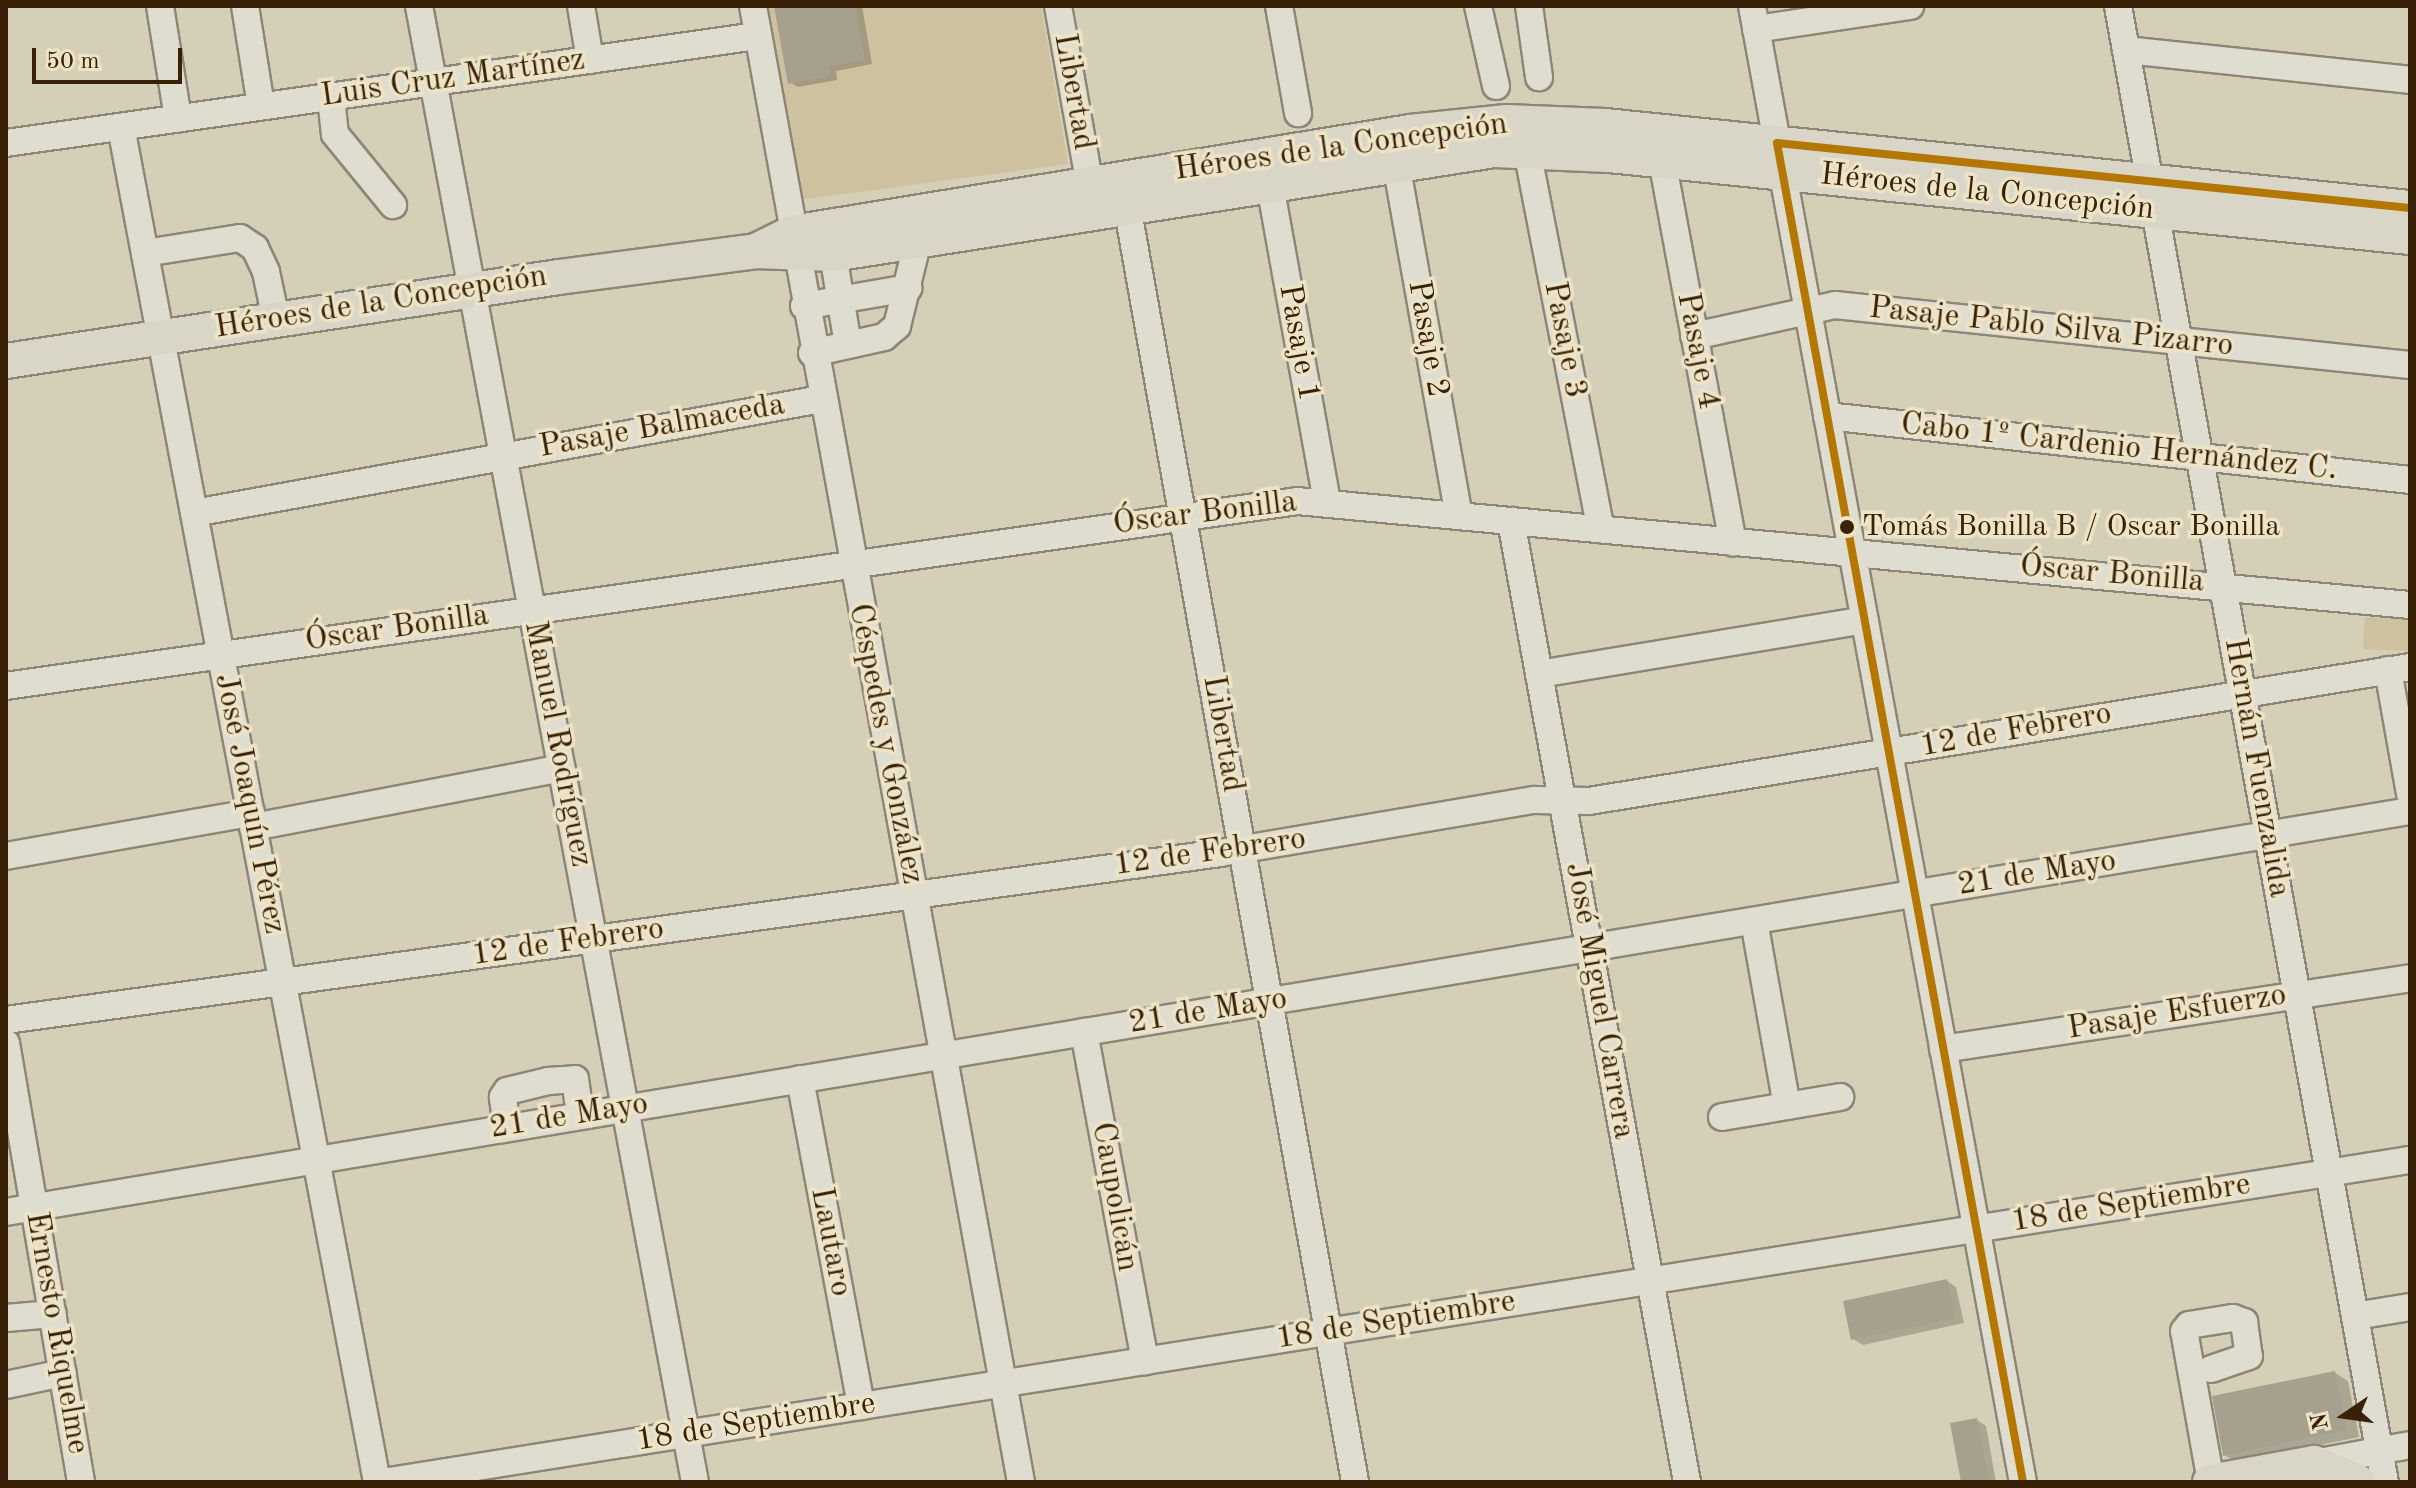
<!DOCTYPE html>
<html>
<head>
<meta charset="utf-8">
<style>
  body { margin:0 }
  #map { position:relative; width:2416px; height:1488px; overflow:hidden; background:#d6cfb7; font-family:"Old Standard TT",serif }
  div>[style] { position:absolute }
  .green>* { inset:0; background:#cdc1a0 }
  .shadow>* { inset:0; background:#0003 }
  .building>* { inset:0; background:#a6a08e }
  .roads { filter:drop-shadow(2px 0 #8d8676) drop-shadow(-2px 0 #8d8676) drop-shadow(0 2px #8d8676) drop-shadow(0 -2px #8d8676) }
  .minor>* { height:26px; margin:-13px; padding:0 13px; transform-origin:13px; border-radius:13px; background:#dfdcd0 }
  .major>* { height:34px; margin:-17px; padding:0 17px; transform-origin:17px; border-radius:17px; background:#d9d6c8 }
  .bus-1>* { height:8px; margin:-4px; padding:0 4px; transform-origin:4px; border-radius:4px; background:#b47702 }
  .dots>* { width:22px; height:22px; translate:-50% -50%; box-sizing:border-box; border:4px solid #ede4c8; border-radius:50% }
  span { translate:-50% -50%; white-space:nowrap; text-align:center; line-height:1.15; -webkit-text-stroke:7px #ede4c8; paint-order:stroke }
  .bus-label { font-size:30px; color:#382106 }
  .left { translate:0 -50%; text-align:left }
  .street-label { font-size:32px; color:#382106 }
  .frame { position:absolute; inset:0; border:8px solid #382106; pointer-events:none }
  .north { position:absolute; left:2304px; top:1376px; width:80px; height:80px; -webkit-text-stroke:6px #ede4c8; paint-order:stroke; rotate:257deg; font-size:22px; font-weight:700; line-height:32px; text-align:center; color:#382106 }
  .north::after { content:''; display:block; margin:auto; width:28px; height:36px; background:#382106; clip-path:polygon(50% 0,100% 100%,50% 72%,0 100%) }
  .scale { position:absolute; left:32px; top:48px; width:150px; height:36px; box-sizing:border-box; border:4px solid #382106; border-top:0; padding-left:10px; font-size:24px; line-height:28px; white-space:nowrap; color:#382106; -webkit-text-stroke:6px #ede4c8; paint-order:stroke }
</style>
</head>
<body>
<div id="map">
  <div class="green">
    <div style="clip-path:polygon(761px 6px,1041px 6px,1068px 164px,791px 201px)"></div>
    <div style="clip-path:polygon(2365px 617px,2410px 620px,2410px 651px,2363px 649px)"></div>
  </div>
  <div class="shadow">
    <div style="clip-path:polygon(776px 6px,862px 6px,872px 64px,836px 71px,837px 80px,798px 87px,790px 82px)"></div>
    <div style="clip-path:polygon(1947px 1281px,1956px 1287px,1964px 1323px,1863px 1345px,1853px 1339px)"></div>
    <div style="clip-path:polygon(2335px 1373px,2348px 1381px,2359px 1437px,2237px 1462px,2224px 1455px)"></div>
    <div style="clip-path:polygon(1977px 1420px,1986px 1426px,1996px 1482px,1963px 1482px)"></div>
  </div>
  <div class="building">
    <div style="clip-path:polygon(774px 6px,855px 6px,865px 60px,829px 67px,830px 76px,788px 84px)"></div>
    <div style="clip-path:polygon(1947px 1279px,1955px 1318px,1851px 1340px,1843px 1301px)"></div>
    <div style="clip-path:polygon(2335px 1371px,2347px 1430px,2223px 1456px,2212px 1396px)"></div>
    <div style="clip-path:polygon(1977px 1418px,1989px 1482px,1961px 1482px,1950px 1423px)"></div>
  </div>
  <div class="roads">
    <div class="minor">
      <div style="left:160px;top:6px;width:114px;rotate:80.9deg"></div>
      <div style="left:245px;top:6px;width:101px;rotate:80.9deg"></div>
      <div style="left:419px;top:6px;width:1502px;rotate:79.41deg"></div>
      <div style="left:581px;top:6px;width:55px;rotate:80.5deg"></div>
      <div style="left:753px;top:6px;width:1500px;rotate:79.71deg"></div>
      <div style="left:1058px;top:6px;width:182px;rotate:79.9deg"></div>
      <div style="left:1090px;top:185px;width:46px;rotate:34.4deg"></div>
      <div style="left:1128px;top:211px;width:1291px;rotate:79.87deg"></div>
      <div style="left:1279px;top:6px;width:109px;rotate:79.9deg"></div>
      <div style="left:1478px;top:6px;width:82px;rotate:77.3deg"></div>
      <div style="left:1529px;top:6px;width:72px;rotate:82deg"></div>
      <div style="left:1752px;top:6px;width:1501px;rotate:79.6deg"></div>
      <div style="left:2118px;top:6px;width:1500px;rotate:79.75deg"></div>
      <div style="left:1756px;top:29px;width:156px;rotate:-8.5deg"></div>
      <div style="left:2126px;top:50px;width:286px;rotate:6deg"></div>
      <div style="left:331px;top:97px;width:37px;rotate:84deg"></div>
      <div style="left:335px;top:134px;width:92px;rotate:50.8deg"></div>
      <div style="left:121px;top:127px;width:1379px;rotate:79.3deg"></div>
      <div style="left:6px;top:143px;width:759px;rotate:-8.11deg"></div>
      <div style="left:1527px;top:150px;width:386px;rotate:79deg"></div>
      <div style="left:1662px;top:160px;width:389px;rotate:79.5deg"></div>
      <div style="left:1396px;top:163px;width:358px;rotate:79.9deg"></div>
      <div style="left:1270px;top:185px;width:321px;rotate:79.8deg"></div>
      <div style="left:145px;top:253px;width:96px;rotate:-9deg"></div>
      <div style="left:240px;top:238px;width:18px;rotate:34deg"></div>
      <div style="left:255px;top:248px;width:26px;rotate:65deg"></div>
      <div style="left:266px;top:272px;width:48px;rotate:78deg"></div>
      <div style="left:833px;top:254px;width:92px;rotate:80.6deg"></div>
      <div style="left:804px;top:306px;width:106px;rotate:-9.8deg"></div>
      <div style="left:1694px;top:336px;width:144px;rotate:-12.4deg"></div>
      <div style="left:1835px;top:305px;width:578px;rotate:5.96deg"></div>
      <div style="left:812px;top:353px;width:74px;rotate:-12.5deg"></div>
      <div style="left:884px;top:337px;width:17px;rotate:-40deg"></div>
      <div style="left:897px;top:326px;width:105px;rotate:-76.2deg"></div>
      <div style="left:1827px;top:416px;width:587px;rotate:6.26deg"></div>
      <div style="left:194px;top:513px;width:637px;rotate:-10.3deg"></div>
      <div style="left:1511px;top:521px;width:977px;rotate:79.62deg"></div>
      <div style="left:2388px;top:670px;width:126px;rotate:79.9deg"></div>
      <div style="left:1539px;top:674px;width:330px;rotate:-9.4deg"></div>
      <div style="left:6px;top:686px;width:1304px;rotate:-8.15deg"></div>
      <div style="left:1297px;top:501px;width:1118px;rotate:5.34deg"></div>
      <div style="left:253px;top:827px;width:314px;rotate:-10.8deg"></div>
      <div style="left:6px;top:856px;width:249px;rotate:-10deg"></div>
      <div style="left:1754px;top:921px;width:188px;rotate:79.9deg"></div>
      <div style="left:6px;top:1020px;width:1225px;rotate:-7.83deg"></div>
      <div style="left:1220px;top:853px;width:319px;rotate:-9.6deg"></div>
      <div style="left:1535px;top:800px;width:54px;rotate:1.1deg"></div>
      <div style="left:1589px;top:801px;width:832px;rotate:-9.27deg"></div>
      <div style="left:1084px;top:1032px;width:335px;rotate:79.5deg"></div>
      <div style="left:6px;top:1043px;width:445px;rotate:80.3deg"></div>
      <div style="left:1943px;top:1049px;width:472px;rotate:-8.6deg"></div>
      <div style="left:800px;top:1079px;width:333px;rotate:79.4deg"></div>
      <div style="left:1722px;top:1117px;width:120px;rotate:-9.6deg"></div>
      <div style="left:507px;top:1127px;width:30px;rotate:-98deg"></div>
      <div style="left:503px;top:1097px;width:7px;rotate:-56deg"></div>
      <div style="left:507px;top:1091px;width:42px;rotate:-13.7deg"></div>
      <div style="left:548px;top:1081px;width:27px;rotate:-4deg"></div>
      <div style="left:575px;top:1079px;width:36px;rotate:82deg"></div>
      <div style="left:6px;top:1212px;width:2437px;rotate:-9.47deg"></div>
      <div style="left:2355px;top:1316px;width:56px;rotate:-9.3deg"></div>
      <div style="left:6px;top:1318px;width:47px;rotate:-4.9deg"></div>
      <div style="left:6px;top:1385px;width:58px;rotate:-11.9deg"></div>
      <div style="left:2314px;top:1463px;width:98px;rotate:-10.6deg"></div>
      <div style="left:383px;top:1482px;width:2052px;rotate:-9.03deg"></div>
      <div style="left:2211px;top:1482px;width:153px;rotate:-100.1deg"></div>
      <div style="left:2184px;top:1331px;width:8px;rotate:-50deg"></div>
      <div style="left:2189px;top:1325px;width:45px;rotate:-9deg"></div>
      <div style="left:2233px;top:1318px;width:12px;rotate:20deg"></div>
      <div style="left:2244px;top:1322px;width:34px;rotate:82deg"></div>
      <div style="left:2249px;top:1356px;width:40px;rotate:161.1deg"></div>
    </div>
    <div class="major">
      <div style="left:756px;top:251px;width:40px;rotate:-26.6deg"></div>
      <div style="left:792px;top:233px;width:626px;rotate:-9.28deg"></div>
      <div style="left:1410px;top:132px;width:97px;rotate:-5.9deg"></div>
      <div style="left:1506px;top:122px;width:99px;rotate:2.3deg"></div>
      <div style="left:1605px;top:126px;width:809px;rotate:5.82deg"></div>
      <div style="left:6px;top:361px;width:559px;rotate:-8.64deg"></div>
      <div style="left:559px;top:277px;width:199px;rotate:-7.5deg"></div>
      <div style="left:756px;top:251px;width:77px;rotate:2.2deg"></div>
      <div style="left:833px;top:254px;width:669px;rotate:-8.94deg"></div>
      <div style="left:1494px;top:150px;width:115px;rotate:2.5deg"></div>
      <div style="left:1609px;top:155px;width:805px;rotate:5.85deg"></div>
      <div style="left:2210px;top:1482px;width:106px;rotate:-10.4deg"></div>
      <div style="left:2314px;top:1463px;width:48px;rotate:23.4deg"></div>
    </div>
  </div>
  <div class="bus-1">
    <div style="left:2023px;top:1482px;width:1361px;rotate:-100.41deg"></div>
    <div style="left:1777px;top:143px;width:636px;rotate:5.86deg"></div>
  </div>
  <div class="dots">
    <div style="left:1847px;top:527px;background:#382106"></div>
  </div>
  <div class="bus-label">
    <span class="left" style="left:1862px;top:527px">Tomás Bonilla B / Oscar Bonilla</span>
  </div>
  <div class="street-label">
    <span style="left:453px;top:79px;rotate:-8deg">Luis Cruz Martínez</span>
    <span style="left:1073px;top:92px;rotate:80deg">Libertad</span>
    <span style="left:1341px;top:148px;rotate:-8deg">Héroes de la Concepción</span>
    <span style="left:1987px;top:193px;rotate:6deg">Héroes de la Concepción</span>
    <span style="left:381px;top:303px;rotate:-9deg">Héroes de la Concepción</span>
    <span style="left:2051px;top:328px;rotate:6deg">Pasaje Pablo Silva Pizarro</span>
    <span style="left:1427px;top:339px;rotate:80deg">Pasaje 2</span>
    <span style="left:1564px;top:340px;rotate:79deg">Pasaje 3</span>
    <span style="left:1298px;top:343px;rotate:80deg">Pasaje 1</span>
    <span style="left:1697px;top:351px;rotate:79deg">Pasaje 4</span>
    <span style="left:662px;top:427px;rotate:-10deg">Pasaje Balmaceda</span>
    <span style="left:2119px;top:448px;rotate:6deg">Cabo 1º Cardenio Hernández C.</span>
    <span style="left:1205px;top:514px;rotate:-7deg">Óscar Bonilla</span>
    <span style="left:2112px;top:575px;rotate:5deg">Óscar Bonilla</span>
    <span style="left:397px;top:629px;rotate:-8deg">Óscar Bonilla</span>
    <span style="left:2016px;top:731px;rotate:-10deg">12 de Febrero</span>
    <span style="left:1222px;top:734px;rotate:80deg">Libertad</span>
    <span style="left:557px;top:744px;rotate:79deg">Manuel Rodríguez</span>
    <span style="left:885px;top:744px;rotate:79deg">Céspedes y González</span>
    <span style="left:2256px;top:768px;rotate:80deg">Hernán Fuenzalida</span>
    <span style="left:249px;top:804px;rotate:79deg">José Joaquín Pérez</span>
    <span style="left:1210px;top:853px;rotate:-8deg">12 de Febrero</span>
    <span style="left:2037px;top:874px;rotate:-9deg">21 de Mayo</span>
    <span style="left:568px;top:943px;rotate:-8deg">12 de Febrero</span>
    <span style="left:1599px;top:1001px;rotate:80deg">José Miguel Carrera</span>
    <span style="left:1208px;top:1012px;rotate:-9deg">21 de Mayo</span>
    <span style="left:2177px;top:1013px;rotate:-9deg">Pasaje Esfuerzo</span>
    <span style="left:569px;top:1117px;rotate:-9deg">21 de Mayo</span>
    <span style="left:1114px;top:1197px;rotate:80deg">Caupolicán</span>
    <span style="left:2131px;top:1204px;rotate:-9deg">18 de Septiembre</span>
    <span style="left:830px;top:1242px;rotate:79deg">Lautaro</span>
    <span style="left:1396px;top:1321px;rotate:-9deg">18 de Septiembre</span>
    <span style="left:56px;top:1333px;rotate:80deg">Ernesto Riquelme</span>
    <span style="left:756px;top:1423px;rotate:-9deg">18 de Septiembre</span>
  </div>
  <div class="frame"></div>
  <div class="north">N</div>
  <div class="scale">50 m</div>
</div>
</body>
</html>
